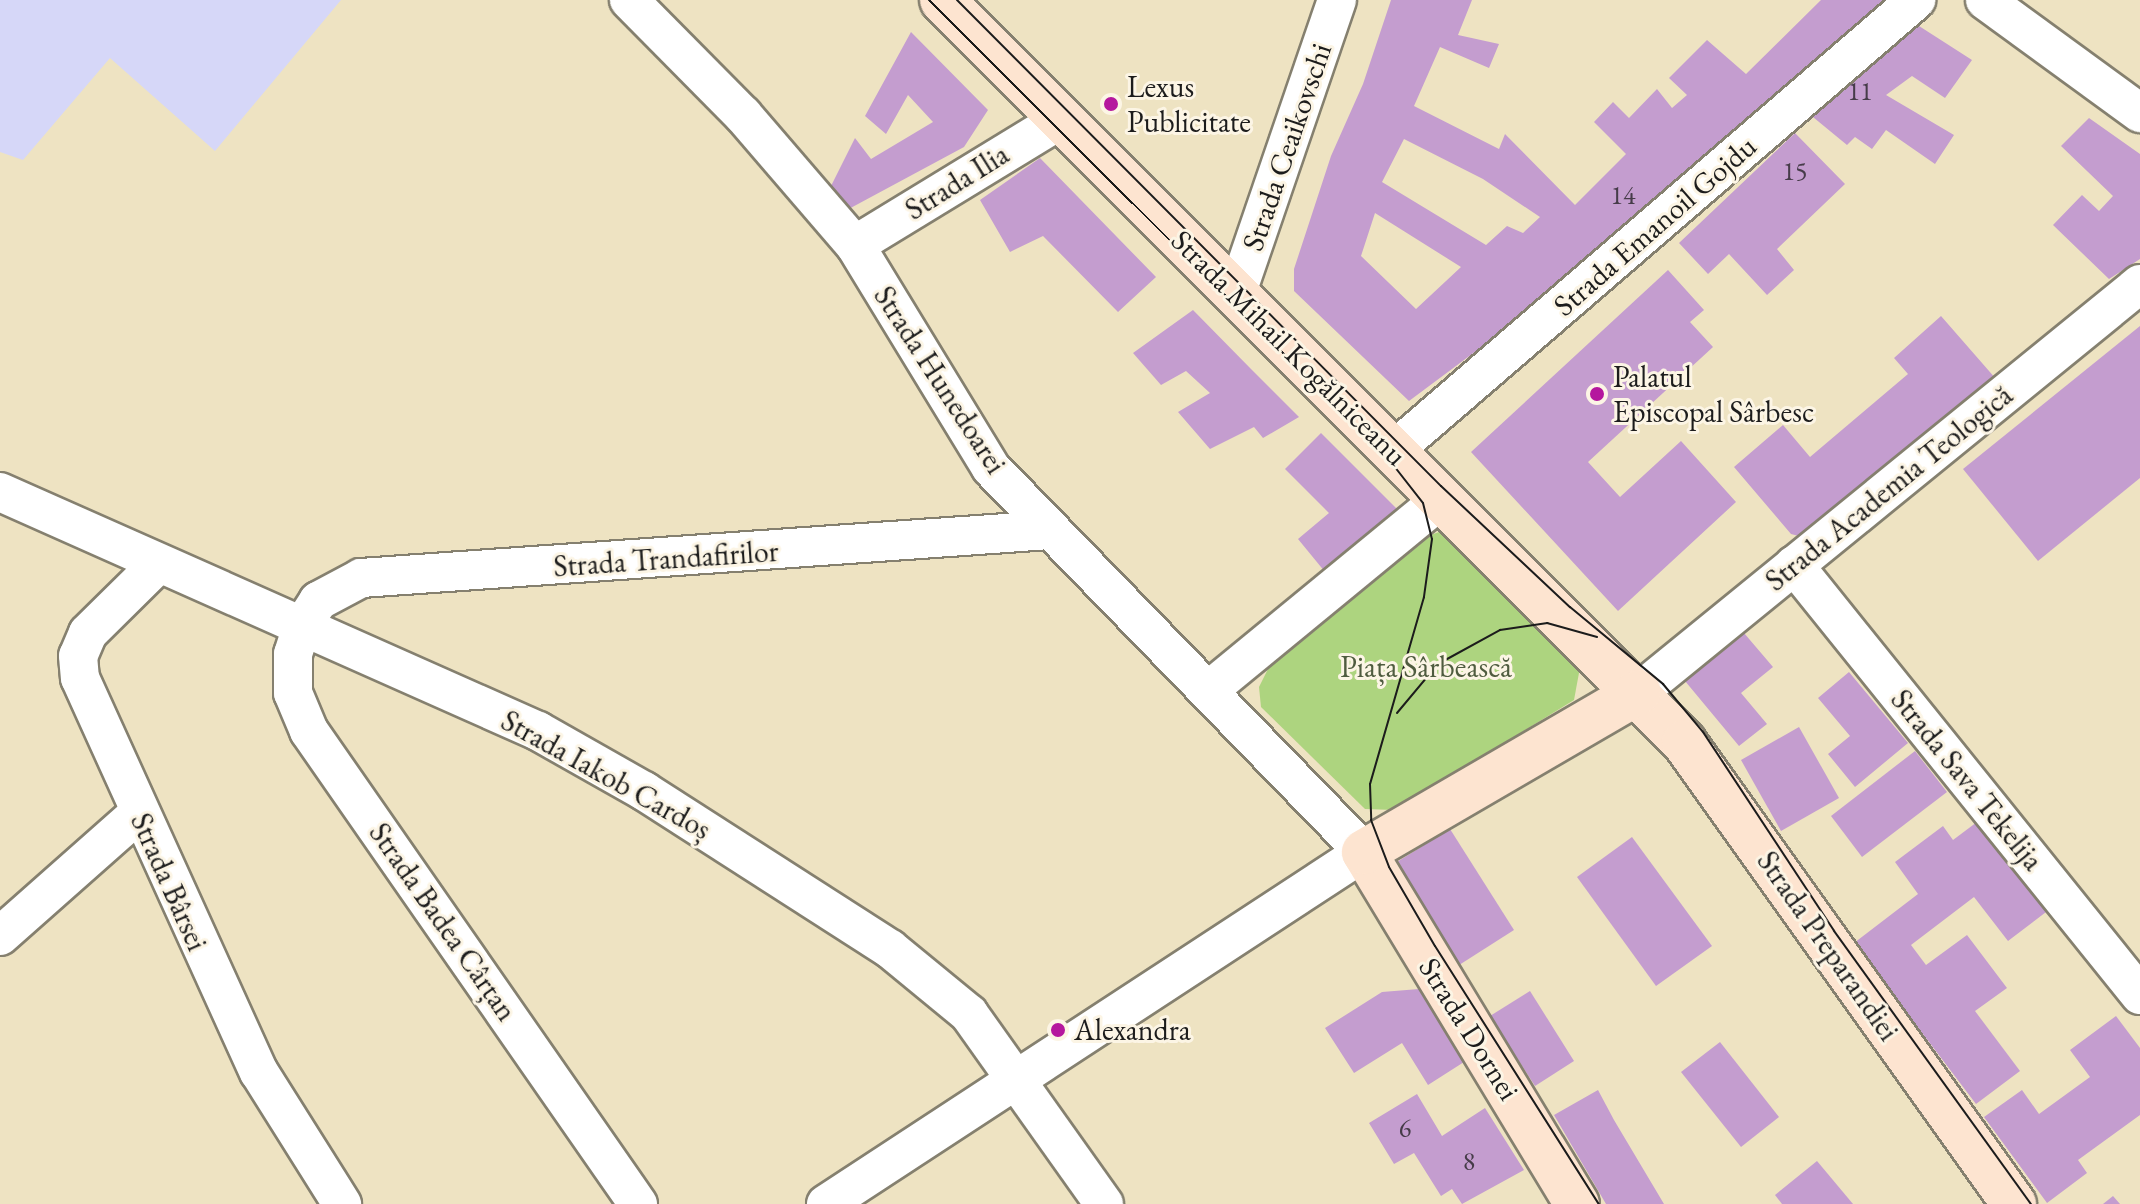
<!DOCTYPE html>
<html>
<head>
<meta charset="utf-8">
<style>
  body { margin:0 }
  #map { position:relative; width:2140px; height:1204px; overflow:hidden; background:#eee3c2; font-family:"EB Garamond",serif }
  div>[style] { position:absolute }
  .built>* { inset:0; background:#d6d7f8 }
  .green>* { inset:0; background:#add47f }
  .building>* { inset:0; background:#c49dcf }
  .roads { filter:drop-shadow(2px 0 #85806f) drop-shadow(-2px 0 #85806f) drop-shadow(0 2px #85806f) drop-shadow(0 -2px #85806f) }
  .minor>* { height:38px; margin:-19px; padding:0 19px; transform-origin:19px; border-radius:19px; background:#fff }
  .secondary>* { height:44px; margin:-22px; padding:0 22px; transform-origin:22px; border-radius:22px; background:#fde4d0 }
  .tram>* { height:2px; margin:-1px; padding:0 1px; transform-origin:1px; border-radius:1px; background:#1c1c1c }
  .dots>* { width:22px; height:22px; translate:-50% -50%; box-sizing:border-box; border:4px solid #fcf5e5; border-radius:50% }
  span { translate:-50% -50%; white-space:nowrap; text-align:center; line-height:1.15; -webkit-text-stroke:6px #fcf5e5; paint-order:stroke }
  .number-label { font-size:26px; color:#463c49 }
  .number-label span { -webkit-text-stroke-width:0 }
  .poi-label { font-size:30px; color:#1c1c1c }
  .left { translate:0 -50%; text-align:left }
  .street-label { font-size:30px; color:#1c1c1c }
  .park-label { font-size:30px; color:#4f5c3f }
</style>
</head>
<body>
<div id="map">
  <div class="built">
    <div style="clip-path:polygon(0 0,341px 0,215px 151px,110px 58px,23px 160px,0 152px)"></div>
  </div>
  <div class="green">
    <div style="clip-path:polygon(1439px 532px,1581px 662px,1574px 700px,1395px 810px,1365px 809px,1261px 707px,1259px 687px,1270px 665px,1408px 543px)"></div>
  </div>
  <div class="building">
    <div style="clip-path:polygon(evenodd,1391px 0,1472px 0,1458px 35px,1499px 44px,1489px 68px,1440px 47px,1414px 106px,1499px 149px,1505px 134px,1575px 205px,1626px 154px,1594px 122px,1613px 102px,1629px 118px,1657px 89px,1672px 108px,1687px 95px,1669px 78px,1707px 40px,1746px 74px,1821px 0,1894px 0,1559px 289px,1409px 401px,1294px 291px,1294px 269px,1331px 156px,1363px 84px,1391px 0,1404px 139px,1483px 179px,1540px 217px,1523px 233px,1507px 226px,1486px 245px,1382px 182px,1404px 139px,1391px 0,1375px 213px,1461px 267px,1416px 309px,1361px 256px,1375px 213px)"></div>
    <div style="clip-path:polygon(1905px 17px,1972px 60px,1945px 98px,1912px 76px,1886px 95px,1954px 135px,1935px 164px,1886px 130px,1872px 149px,1855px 137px,1847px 145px,1802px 108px)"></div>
    <div style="clip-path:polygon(911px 32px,988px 110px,964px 147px,845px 211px,829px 190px,855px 138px,871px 159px,933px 122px,908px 95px,886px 134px,865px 116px)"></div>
    <div style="clip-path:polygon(2089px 118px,2140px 154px,2140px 259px,2109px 279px,2053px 225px,2082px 195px,2099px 211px,2113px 196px,2061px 146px)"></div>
    <div style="clip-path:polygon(1795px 133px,1845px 184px,1777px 249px,1794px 270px,1767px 295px,1729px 254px,1708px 274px,1679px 243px)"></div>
    <div style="clip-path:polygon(1040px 158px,1156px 277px,1118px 312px,1043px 236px,1010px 252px,980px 200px)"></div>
    <div style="clip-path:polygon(1668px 270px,1704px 310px,1690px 322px,1713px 347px,1588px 462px,1620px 497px,1681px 441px,1736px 502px,1618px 611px,1471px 452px)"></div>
    <div style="clip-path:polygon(1193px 310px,1251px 369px,1299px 417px,1263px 438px,1254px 427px,1210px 449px,1178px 412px,1210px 393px,1186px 371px,1161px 385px,1133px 353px)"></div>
    <div style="clip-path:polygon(1941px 316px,1996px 379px,1810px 539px,1791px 534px,1734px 467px,1783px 425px,1810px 457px,1908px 374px,1894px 358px)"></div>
    <div style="clip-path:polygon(2140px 326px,2140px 478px,2038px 561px,1963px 469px)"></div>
    <div style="clip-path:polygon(1321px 433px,1399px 511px,1330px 578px,1298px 539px,1329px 513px,1285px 469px)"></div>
    <div style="clip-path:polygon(1744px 633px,1773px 667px,1741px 693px,1767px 724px,1739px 746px,1685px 681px)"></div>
    <div style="clip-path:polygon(1849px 672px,1908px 743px,1855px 787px,1828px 754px,1850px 736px,1818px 698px)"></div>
    <div style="clip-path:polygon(1799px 727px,1839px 798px,1781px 831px,1741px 760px)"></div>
    <div style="clip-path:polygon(1915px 751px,1947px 792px,1862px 857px,1831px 816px)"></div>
    <div style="clip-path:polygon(1981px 819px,2050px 909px,2008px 941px,1974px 897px,1911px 945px,1926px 965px,1967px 935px,2007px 988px,1975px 1011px,2020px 1071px,1976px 1104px,1854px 943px,1918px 894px,1895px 862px,1943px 826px,1953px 840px)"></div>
    <div style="clip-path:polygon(1450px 829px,1514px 930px,1456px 967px,1392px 865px)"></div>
    <div style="clip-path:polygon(1632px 837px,1712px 946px,1656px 986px,1577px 877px)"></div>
    <div style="clip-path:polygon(1419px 989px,1464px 1062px,1428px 1085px,1402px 1043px,1354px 1073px,1325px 1028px,1382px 992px)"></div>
    <div style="clip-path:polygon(1530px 991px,1574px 1061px,1535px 1086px,1490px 1016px)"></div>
    <div style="clip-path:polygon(2116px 1016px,2140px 1048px,2140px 1115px,2078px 1160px,2087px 1173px,2047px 1203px,1984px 1117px,2022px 1090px,2039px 1114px,2090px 1077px,2070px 1050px)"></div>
    <div style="clip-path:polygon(1720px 1042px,1779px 1117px,1741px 1147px,1681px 1072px)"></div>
    <div style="clip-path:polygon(1598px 1090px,1614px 1120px,1664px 1204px,1606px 1204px,1554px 1115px)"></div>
    <div style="clip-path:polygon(1417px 1094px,1442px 1136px,1485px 1108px,1524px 1170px,1462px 1204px,1452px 1189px,1441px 1196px,1414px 1153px,1394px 1164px,1369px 1123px)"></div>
    <div style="clip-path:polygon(1817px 1161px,1853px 1204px,1782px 1204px,1775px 1195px)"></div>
    <div style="clip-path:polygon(2113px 1196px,2120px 1204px,2103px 1204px)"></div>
  </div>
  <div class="roads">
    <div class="minor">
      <div style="left:629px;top:0;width:162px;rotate:45.3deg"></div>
      <div style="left:743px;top:115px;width:172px;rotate:49.3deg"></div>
      <div style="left:855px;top:245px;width:261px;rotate:58.6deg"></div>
      <div style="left:991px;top:468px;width:535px;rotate:45.83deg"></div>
      <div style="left:1364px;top:852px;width:643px;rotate:146.8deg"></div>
      <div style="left:1985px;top:0;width:192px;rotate:36.1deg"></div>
      <div style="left:855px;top:245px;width:240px;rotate:-31.4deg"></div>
      <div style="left:1236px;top:295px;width:312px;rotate:-71.1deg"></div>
      <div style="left:1393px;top:451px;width:691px;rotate:-40.77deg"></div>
      <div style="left:0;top:492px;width:589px;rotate:23.95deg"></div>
      <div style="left:538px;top:731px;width:122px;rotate:29.5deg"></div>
      <div style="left:644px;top:791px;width:292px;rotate:32.7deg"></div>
      <div style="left:890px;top:949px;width:102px;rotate:39.4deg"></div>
      <div style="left:969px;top:1014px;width:233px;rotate:54.6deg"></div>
      <div style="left:157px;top:565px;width:97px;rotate:135.4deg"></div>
      <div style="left:88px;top:633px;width:25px;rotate:113deg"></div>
      <div style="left:78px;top:656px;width:22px;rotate:85deg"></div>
      <div style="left:80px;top:678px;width:433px;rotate:65.6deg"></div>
      <div style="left:259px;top:1072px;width:156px;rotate:57.8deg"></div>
      <div style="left:1794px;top:565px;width:552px;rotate:51.18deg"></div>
      <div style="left:1209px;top:690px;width:299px;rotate:-39.4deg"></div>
      <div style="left:1639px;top:692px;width:646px;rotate:-39.16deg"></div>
      <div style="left:0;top:936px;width:184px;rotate:-41.5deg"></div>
      <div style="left:638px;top:1204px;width:576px;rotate:-124.82deg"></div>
      <div style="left:309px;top:731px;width:41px;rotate:-112.8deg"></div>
      <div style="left:293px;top:693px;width:39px;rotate:-90deg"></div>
      <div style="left:293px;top:654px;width:29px;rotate:-72deg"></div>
      <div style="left:302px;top:626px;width:30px;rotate:-57deg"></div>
      <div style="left:318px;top:601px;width:49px;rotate:-28.1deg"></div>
      <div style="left:361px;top:578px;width:691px;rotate:-3.99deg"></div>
    </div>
    <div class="secondary">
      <div style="left:942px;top:0;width:1049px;rotate:45deg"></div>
      <div style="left:1684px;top:742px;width:568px;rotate:54.46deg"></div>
      <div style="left:1577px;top:1204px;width:411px;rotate:-121.2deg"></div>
      <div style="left:1364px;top:852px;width:318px;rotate:-30.2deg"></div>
    </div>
  </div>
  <div class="tram">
    <div style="left:929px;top:0;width:647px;rotate:44.94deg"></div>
    <div style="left:1387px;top:457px;width:58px;rotate:52deg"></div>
    <div style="left:1423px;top:503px;width:37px;rotate:76deg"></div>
    <div style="left:1432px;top:539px;width:59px;rotate:97.9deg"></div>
    <div style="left:1424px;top:597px;width:195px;rotate:106.1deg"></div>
    <div style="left:1370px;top:784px;width:36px;rotate:88deg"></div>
    <div style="left:1371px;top:820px;width:50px;rotate:69deg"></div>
    <div style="left:1389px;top:867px;width:91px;rotate:59.8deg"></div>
    <div style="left:1435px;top:946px;width:306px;rotate:57.6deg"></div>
    <div style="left:957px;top:0;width:686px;rotate:45.12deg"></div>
    <div style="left:1441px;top:486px;width:177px;rotate:43.2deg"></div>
    <div style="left:1570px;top:607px;width:121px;rotate:39.6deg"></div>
    <div style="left:1663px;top:684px;width:62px;rotate:50.2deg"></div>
    <div style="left:1703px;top:732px;width:238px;rotate:56.6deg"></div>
    <div style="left:1834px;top:931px;width:337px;rotate:54.2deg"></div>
    <div style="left:1397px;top:713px;width:64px;rotate:-50.1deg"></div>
    <div style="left:1438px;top:664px;width:71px;rotate:-28.7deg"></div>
    <div style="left:1500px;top:630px;width:48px;rotate:-8.5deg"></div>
    <div style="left:1547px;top:623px;width:52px;rotate:15.6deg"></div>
  </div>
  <div class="dots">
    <div style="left:1111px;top:104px;background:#b5179e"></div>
    <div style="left:1597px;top:394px;background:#b5179e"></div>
    <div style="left:1058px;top:1030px;background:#b5179e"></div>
  </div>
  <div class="number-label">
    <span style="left:1860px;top:92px">11</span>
    <span style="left:1795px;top:172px">15</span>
    <span style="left:1623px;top:196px">14</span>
    <span style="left:1405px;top:1129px">6</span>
    <span style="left:1469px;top:1162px">8</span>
  </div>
  <div class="poi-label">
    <span class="left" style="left:1127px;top:104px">Lexus<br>Publicitate</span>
    <span class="left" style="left:1613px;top:394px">Palatul<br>Episcopal Sârbesc</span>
    <span class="left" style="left:1074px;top:1030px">Alexandra</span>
  </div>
  <div class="street-label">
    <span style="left:1287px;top:147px;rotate:-71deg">Strada Ceaikovschi</span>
    <span style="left:957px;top:182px;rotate:-32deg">Strada Ilia</span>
    <span style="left:1655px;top:226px;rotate:-41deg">Strada Emanoil Gojdu</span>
    <span style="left:1289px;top:348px;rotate:45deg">Strada Mihail Kogălniceanu</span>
    <span style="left:940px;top:380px;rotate:57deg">Strada Hunedoarei</span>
    <span style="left:1889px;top:488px;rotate:-39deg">Strada Academia Teologică</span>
    <span style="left:666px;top:559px;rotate:-4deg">Strada Trandafirilor</span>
    <span style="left:606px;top:775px;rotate:29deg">Strada Iakob Cardoș</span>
    <span style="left:1967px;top:780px;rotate:51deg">Strada Sava Tekelija</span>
    <span style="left:169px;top:882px;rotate:66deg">Strada Bârsei</span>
    <span style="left:443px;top:922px;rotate:55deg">Strada Badea Cârțan</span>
    <span style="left:1828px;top:946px;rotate:55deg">Strada Preparandiei</span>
    <span style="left:1469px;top:1029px;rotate:58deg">Strada Dornei</span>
  </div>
  <div class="park-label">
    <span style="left:1426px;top:667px">Piața Sârbească</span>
  </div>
</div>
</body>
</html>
